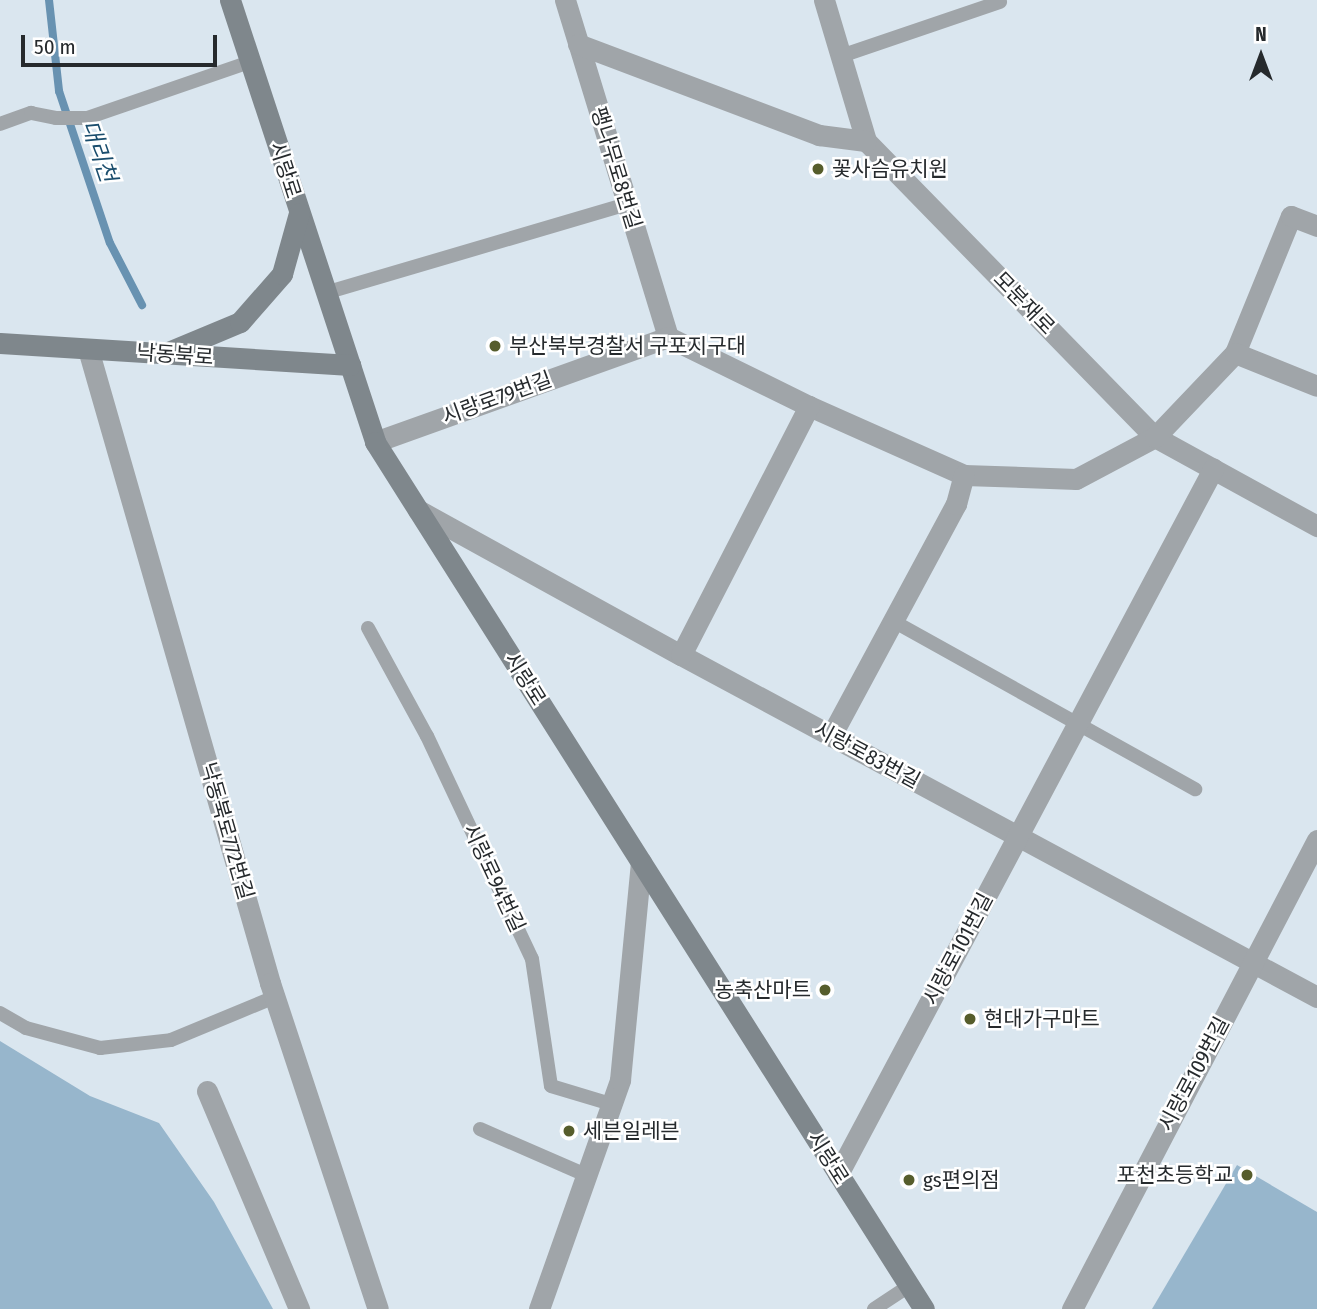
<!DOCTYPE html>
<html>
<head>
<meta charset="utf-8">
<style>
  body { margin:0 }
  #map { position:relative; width:1317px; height:1309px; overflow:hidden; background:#dae6ef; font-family:"Fira Sans Condensed","Noto Sans KR",sans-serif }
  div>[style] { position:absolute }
  .green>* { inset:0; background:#97b6cc }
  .stream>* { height:8px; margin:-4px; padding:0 4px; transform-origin:4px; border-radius:4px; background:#6892b1 }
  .service>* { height:14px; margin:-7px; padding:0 7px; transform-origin:7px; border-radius:7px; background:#a0a5a9 }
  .minor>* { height:21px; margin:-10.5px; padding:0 10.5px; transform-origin:10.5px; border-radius:10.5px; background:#a0a5a9 }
  .secondary>* { height:21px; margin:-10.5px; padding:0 10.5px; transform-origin:10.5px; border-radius:10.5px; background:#7f878c }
  .dots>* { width:19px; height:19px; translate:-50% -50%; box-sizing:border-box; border:4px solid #fff; border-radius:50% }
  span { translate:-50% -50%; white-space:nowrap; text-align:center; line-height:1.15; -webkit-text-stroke:5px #fff; paint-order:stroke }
  .street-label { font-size:21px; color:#262a2d }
  .poi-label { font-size:21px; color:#262a2d }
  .left { translate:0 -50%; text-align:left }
  .right { translate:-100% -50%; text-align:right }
  .water-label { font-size:23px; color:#1a4d6d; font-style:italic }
  .north { position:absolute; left:1226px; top:21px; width:70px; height:70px; -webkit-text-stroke:5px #fff; paint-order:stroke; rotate:0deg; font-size:19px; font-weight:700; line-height:28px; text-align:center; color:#262a2d }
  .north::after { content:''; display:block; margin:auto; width:24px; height:32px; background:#262a2d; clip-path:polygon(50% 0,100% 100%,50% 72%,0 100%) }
  .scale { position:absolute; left:21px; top:35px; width:196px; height:32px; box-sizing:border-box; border:4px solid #262a2d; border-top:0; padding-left:9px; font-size:21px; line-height:24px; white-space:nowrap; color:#262a2d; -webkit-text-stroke:5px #fff; paint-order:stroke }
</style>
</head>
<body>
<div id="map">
  <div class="green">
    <div style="clip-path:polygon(0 1041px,90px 1096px,159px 1123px,214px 1202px,273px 1309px,0 1309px)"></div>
    <div style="clip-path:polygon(1237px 1165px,1317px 1212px,1317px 1309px,1152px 1309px)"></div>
  </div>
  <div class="stream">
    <div style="left:49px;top:0;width:92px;rotate:83.7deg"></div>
    <div style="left:59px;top:91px;width:160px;rotate:71.5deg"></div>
    <div style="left:110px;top:243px;width:70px;rotate:62.7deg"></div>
  </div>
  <div class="service">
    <div style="left:841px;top:56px;width:168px;rotate:-18.8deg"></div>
    <div style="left:0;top:124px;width:33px;rotate:-20deg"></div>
    <div style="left:31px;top:113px;width:25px;rotate:11deg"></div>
    <div style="left:56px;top:118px;width:31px"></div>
    <div style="left:87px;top:118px;width:172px;rotate:-19deg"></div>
    <div style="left:325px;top:293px;width:315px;rotate:-16.4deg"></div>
    <div style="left:893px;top:621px;width:346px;rotate:29.1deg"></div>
    <div style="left:368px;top:628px;width:123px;rotate:61.4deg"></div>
    <div style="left:427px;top:736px;width:246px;rotate:64.8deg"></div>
    <div style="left:532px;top:959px;width:128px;rotate:81.5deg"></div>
    <div style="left:551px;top:1086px;width:63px;rotate:16.7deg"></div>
    <div style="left:0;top:1013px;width:30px;rotate:30deg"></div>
    <div style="left:26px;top:1028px;width:77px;rotate:15.1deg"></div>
    <div style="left:100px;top:1048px;width:71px;rotate:-6.4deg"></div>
    <div style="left:171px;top:1040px;width:113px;rotate:-22.5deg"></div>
    <div style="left:480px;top:1129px;width:116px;rotate:23.5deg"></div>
    <div style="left:874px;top:1309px;width:42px;rotate:-33.3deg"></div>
  </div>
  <div class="minor">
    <div style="left:565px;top:0;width:352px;rotate:73deg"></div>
    <div style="left:824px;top:0;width:147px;rotate:73.4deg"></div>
    <div style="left:866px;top:141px;width:414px;rotate:45.7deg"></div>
    <div style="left:1155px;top:437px;width:185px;rotate:28.8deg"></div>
    <div style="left:578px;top:44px;width:258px;rotate:20.7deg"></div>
    <div style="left:819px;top:135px;width:47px;rotate:7.3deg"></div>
    <div style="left:88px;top:349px;width:660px;rotate:73.98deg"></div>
    <div style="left:270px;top:983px;width:343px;rotate:71.7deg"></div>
    <div style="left:1235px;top:353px;width:148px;rotate:-67.8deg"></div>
    <div style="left:1291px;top:216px;width:28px;rotate:21deg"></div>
    <div style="left:375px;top:442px;width:311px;rotate:-19.7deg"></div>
    <div style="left:668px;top:337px;width:157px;rotate:26.1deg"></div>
    <div style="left:809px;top:406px;width:170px;rotate:24deg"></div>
    <div style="left:964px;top:475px;width:112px;rotate:2deg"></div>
    <div style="left:1076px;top:479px;width:89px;rotate:-28deg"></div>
    <div style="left:1155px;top:437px;width:116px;rotate:-46.4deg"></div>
    <div style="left:1235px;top:353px;width:88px;rotate:21.9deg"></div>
    <div style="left:418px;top:510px;width:300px;rotate:28.9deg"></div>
    <div style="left:681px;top:655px;width:722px;rotate:28.27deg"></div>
    <div style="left:681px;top:655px;width:280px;rotate:-62.8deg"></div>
    <div style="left:831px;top:736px;width:264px;rotate:-61.7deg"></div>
    <div style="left:956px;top:504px;width:30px;rotate:-75deg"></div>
    <div style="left:207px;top:1091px;width:237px;rotate:67.1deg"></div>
    <div style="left:838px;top:1174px;width:799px;rotate:-61.99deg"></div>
    <div style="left:539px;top:1309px;width:243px;rotate:-70.5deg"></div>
    <div style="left:620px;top:1080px;width:219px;rotate:-84.5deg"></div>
    <div style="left:1072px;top:1309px;width:529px;rotate:-62.42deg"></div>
  </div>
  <div class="secondary">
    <div style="left:230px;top:0;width:465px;rotate:71.8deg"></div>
    <div style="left:375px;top:442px;width:1026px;rotate:57.66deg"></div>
    <div style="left:0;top:343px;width:351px;rotate:3.6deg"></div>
    <div style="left:166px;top:353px;width:80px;rotate:-22.7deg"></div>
    <div style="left:240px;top:322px;width:64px;rotate:-48.8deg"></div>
    <div style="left:282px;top:274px;width:63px;rotate:-74.4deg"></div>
  </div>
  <div class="dots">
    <div style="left:818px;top:169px;background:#565d2c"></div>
    <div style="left:495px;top:346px;background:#565d2c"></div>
    <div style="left:825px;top:990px;background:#565d2c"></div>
    <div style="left:970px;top:1019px;background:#565d2c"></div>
    <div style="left:569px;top:1131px;background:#565d2c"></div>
    <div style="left:1247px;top:1175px;background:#565d2c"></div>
    <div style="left:909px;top:1180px;background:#565d2c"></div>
  </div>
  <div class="street-label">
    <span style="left:616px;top:168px;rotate:73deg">팽나무로8번길</span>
    <span style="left:285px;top:170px;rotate:72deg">시랑로</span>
    <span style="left:1024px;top:303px;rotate:46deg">모분재로</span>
    <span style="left:175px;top:355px;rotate:4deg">낙동북로</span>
    <span style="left:497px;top:398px;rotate:-20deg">시랑로79번길</span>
    <span style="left:525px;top:679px;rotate:58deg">시랑로</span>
    <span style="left:867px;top:755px;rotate:28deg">시랑로83번길</span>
    <span style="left:227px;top:831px;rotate:74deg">낙동북로772번길</span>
    <span style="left:494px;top:878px;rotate:65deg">시랑로94번길</span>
    <span style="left:958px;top:949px;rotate:-62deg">시랑로101번길</span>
    <span style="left:1194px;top:1074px;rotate:-62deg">시랑로109번길</span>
    <span style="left:828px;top:1158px;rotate:58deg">시랑로</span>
  </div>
  <div class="poi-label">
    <span class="left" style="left:832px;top:169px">꽃사슴유치원</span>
    <span class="left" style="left:509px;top:346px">부산북부경찰서 구포지구대</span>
    <span class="right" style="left:811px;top:990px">농축산마트</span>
    <span class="left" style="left:984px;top:1019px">현대가구마트</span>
    <span class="left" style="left:583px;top:1131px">세븐일레븐</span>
    <span class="right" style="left:1233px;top:1175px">포천초등학교</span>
    <span class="left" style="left:923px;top:1180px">gs편의점</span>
  </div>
  <div class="water-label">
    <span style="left:99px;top:151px;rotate:71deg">대리천</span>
  </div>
  <div class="north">N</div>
  <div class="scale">50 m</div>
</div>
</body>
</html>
